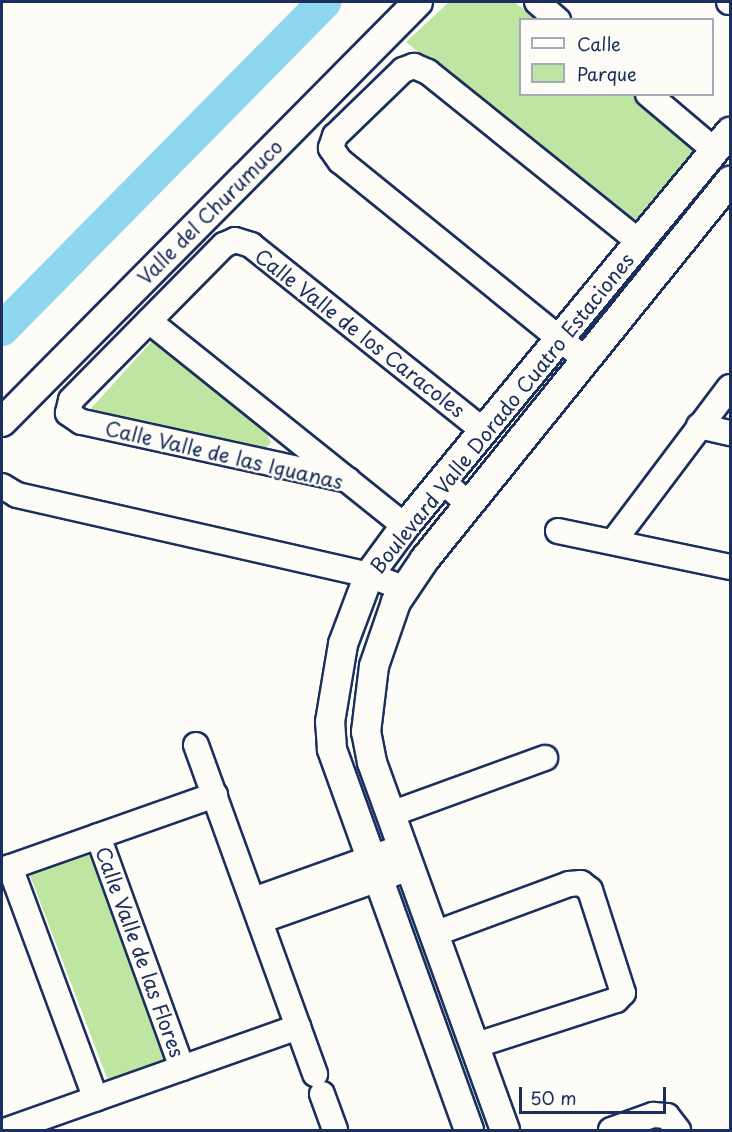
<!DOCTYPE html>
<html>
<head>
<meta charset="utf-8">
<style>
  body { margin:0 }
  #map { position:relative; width:732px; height:1132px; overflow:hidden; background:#fdfcf7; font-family:"Playpen Sans",sans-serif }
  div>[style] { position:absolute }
  .green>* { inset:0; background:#bee5a1 }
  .river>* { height:34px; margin:-17px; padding:0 17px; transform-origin:17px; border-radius:17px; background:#8ed7ef }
  .roads { filter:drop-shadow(2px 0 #1b2f5e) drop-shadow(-2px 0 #1b2f5e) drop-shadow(0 2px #1b2f5e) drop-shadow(0 -2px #1b2f5e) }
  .minor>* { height:24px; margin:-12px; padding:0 12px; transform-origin:12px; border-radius:12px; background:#fdfcf7 }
  .tertiary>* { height:28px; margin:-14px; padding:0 14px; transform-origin:14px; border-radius:14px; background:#fdfcf7 }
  span { translate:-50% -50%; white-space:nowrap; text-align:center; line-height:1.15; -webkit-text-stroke:4.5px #fdfcf7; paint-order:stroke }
  .street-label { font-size:20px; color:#1b2f5e }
  .frame { position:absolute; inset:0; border:3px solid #1b2f5e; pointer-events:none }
  .legend { position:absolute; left:519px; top:18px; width:195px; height:78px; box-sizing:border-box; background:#fdfcf7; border:2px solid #a3aaba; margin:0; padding:8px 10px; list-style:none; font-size:18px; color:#1b2f5e }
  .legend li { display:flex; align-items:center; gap:12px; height:30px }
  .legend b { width:30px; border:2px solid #a3aaba }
  .scale { position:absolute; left:519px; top:1087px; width:147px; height:27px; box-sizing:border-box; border:3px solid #1b2f5e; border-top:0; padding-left:8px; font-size:18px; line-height:21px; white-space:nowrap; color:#1b2f5e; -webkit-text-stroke:4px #fdfcf7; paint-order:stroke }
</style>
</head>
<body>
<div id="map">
  <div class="green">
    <div style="clip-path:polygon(449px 2px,514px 2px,537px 19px,520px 20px,520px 94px,632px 95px,702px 150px,639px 229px,406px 42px)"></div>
    <div style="clip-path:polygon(153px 340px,264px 427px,271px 443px,259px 454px,86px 414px)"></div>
    <div style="clip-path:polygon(93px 850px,171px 1059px,109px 1083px,29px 873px)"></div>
  </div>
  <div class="river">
    <div style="left:2px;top:329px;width:459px;rotate:-45.4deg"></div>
  </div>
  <div class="roads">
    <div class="minor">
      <div style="left:537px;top:2px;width:28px;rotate:41deg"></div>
      <div style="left:729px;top:2px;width:1px"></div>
      <div style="left:648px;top:94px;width:85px;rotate:40.2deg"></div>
      <div style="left:149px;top:321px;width:328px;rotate:38.7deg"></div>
      <div style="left:586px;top:360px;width:316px;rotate:-141deg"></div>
      <div style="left:340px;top:161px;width:16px;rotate:-125deg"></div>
      <div style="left:331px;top:148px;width:13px;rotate:-72deg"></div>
      <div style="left:335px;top:136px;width:95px;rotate:-44.1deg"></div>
      <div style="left:403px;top:70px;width:12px;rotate:-20deg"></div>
      <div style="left:414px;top:66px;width:15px;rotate:23deg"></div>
      <div style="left:428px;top:72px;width:273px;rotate:38.8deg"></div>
      <div style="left:699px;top:426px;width:32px;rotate:13deg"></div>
      <div style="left:348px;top:480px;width:273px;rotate:-167.7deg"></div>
      <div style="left:81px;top:422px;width:16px;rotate:-145deg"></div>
      <div style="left:68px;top:413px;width:13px;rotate:-77deg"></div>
      <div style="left:71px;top:400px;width:218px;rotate:-45.4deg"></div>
      <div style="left:224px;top:245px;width:12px;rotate:-24deg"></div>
      <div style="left:235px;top:240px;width:17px;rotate:17deg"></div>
      <div style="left:251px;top:245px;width:297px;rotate:38.6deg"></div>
      <div style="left:442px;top:480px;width:37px;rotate:43deg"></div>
      <div style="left:2px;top:486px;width:17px;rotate:31deg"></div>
      <div style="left:17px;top:495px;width:361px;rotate:12.8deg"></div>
      <div style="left:369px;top:575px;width:39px;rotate:21deg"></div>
      <div style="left:558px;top:531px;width:176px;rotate:11.8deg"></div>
      <div style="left:613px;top:542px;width:194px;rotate:-53deg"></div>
      <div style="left:196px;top:745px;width:350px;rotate:70.1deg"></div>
      <div style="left:391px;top:814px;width:164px;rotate:-20deg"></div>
      <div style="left:98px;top:836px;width:247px;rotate:70.1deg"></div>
      <div style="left:10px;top:867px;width:247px;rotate:69.7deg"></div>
      <div style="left:2px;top:870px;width:226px;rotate:-19.4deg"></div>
      <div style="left:253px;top:900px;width:158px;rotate:-19.6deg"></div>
      <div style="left:260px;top:921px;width:159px;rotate:-19.5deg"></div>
      <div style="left:434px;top:934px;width:144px;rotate:-20.3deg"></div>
      <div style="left:569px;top:884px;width:12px;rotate:-5deg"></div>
      <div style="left:581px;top:883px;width:11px;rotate:38deg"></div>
      <div style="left:590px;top:890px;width:108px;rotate:72.2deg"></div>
      <div style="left:623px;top:993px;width:10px;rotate:135deg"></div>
      <div style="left:616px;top:1000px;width:149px;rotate:162.1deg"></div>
      <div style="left:322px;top:1094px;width:38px;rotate:70deg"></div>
      <div style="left:7px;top:1130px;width:309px;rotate:-19.5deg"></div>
      <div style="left:611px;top:1130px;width:45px;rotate:-19.7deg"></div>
      <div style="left:653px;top:1115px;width:14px;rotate:4deg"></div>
      <div style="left:667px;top:1116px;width:18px;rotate:52deg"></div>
    </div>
    <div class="tertiary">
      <div style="left:2px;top:422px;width:591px;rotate:-45.27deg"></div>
      <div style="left:469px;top:1130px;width:405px;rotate:-109.8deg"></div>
      <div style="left:332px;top:749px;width:27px;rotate:-94deg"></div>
      <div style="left:330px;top:722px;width:79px;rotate:-80.5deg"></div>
      <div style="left:343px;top:644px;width:74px;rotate:-69.4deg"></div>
      <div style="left:369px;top:575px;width:61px;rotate:-53.7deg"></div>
      <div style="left:405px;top:526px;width:511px;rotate:-50.48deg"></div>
      <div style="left:505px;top:1130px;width:391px;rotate:-109.9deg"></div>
      <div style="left:372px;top:762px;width:31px;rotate:-101deg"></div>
      <div style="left:366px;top:732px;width:66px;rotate:-83.1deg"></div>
      <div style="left:374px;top:666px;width:68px;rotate:-71deg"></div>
      <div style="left:396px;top:602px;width:52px;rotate:-56deg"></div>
      <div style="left:425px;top:559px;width:486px;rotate:-51.1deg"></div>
    </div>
  </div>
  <div class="street-label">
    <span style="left:210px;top:212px;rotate:-45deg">Valle del Churumuco</span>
    <span style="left:360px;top:333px;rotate:38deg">Calle Valle de los Caracoles</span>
    <span style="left:502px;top:413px;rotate:-51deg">Boulevard Valle Dorado Cuatro Estaciones</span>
    <span style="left:224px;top:455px;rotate:13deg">Calle Valle de las Iguanas</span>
    <span style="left:140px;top:952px;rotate:70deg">Calle Valle de las Flores</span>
  </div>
  <div class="frame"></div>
  <ul class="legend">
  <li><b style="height:8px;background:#fdfcf7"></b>Calle</li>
  <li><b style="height:16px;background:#bee5a1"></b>Parque</li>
  </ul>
  <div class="scale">50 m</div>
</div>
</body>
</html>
